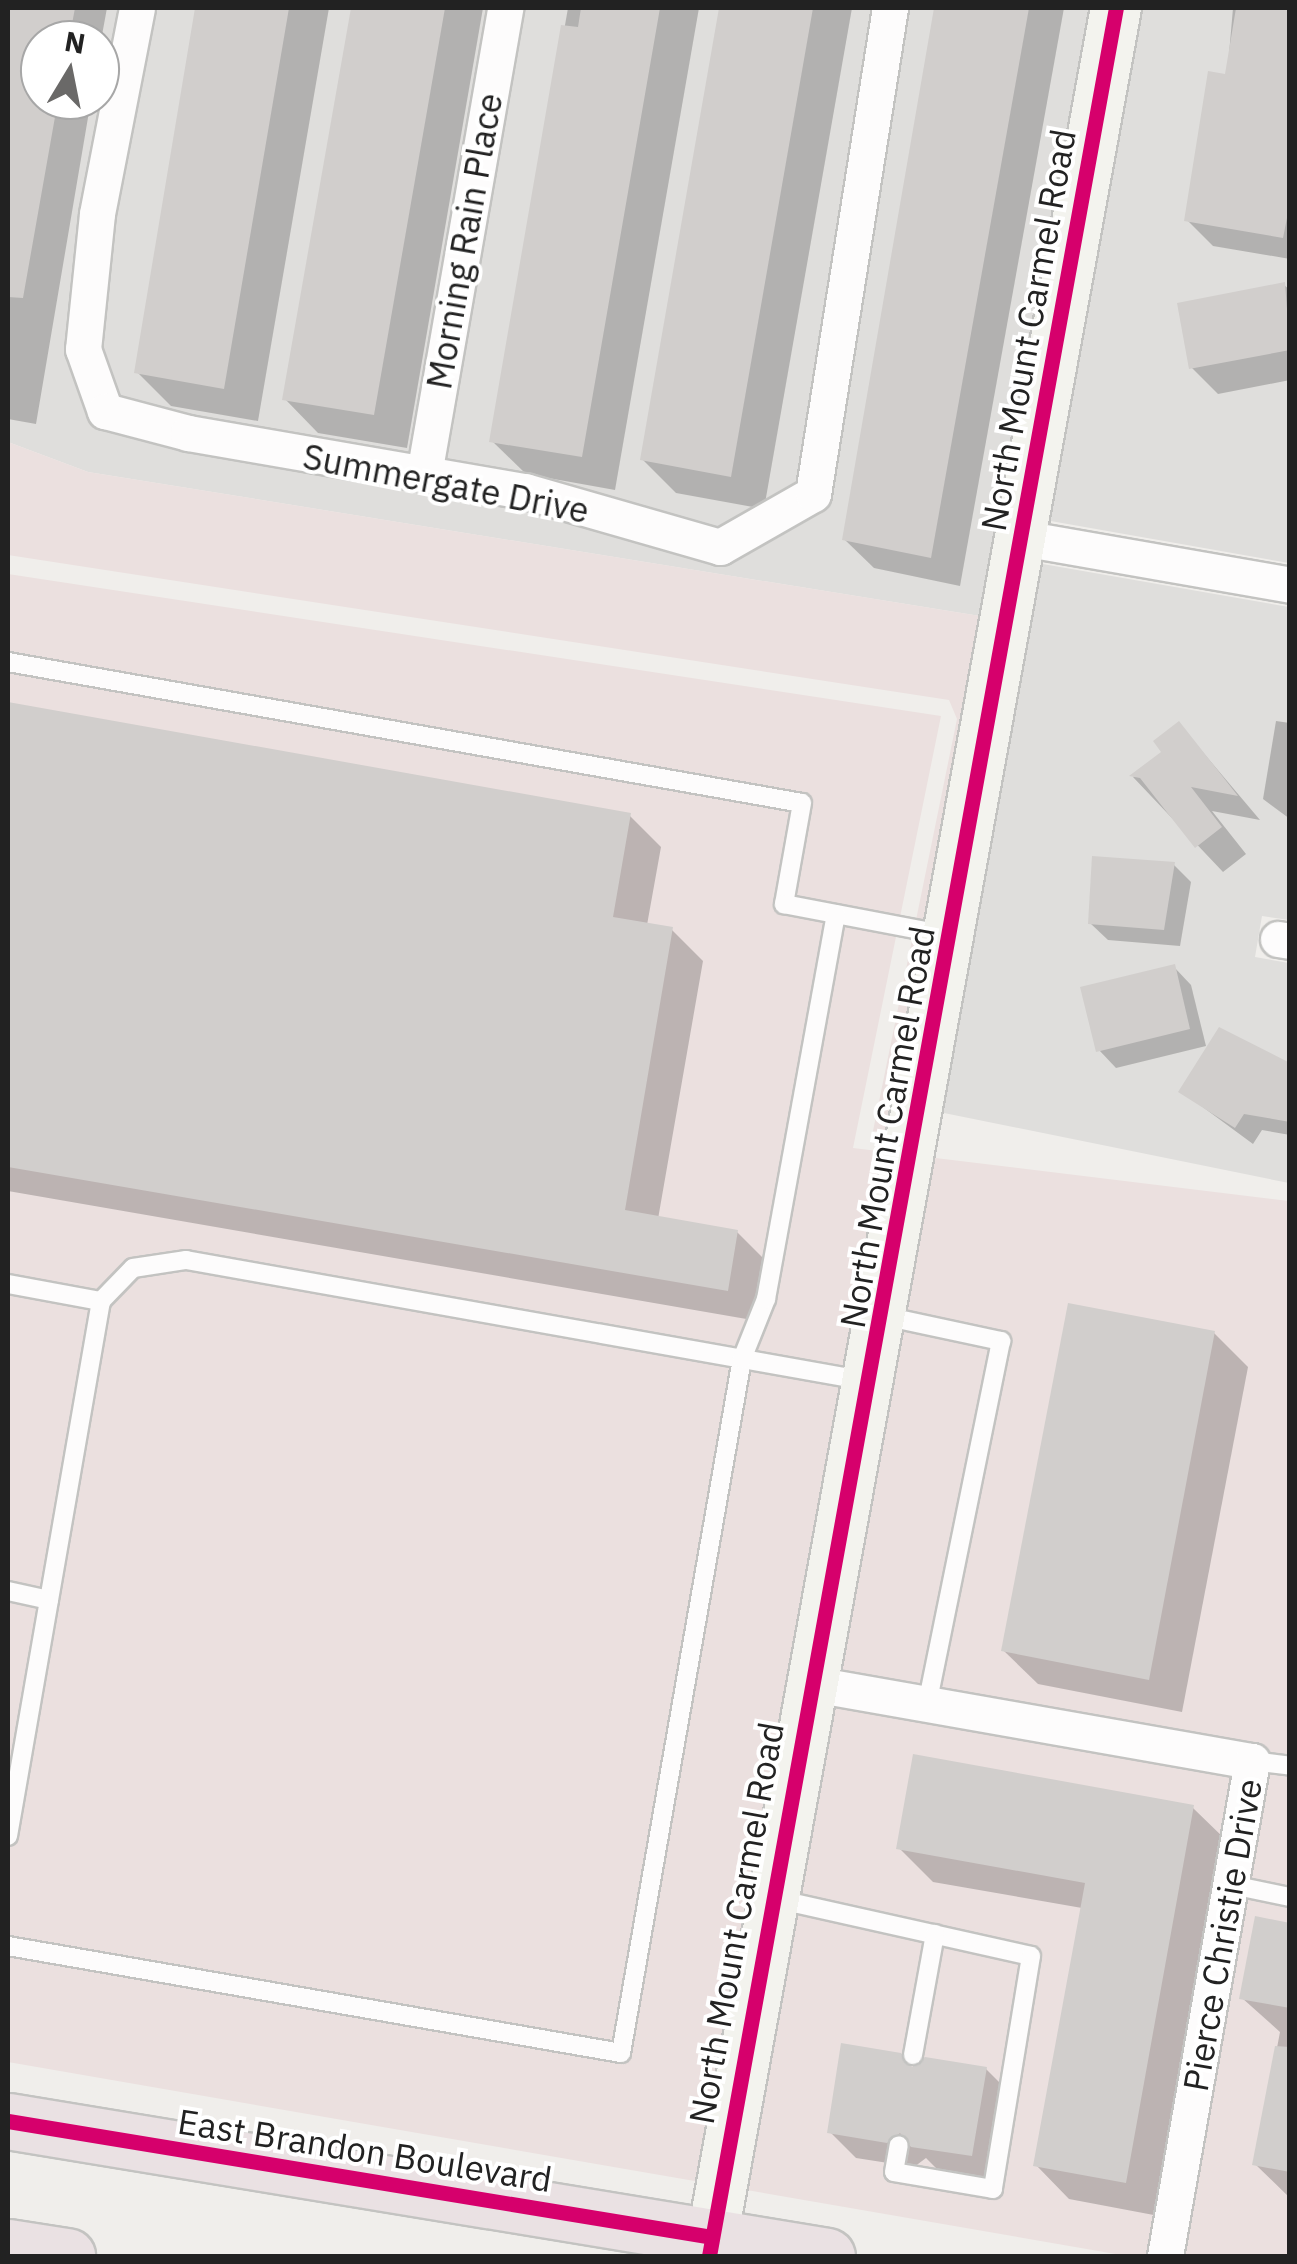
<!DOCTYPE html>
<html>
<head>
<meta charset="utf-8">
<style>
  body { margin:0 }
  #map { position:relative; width:1297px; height:2264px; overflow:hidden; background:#f0eeeb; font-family:"IBM Plex Sans",sans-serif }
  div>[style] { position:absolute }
  .residential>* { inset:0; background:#dfdedc }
  .commercial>* { inset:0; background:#ebe0df }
  .shadow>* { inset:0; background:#0003 }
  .building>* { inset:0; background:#d1cecc }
  .roads { filter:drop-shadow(2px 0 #c3c3c1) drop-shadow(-2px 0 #c3c3c1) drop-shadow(0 2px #c3c3c1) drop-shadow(0 -2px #c3c3c1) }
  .lane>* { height:18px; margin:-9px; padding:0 9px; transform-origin:9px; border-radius:9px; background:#fdfcfc }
  .street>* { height:35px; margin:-17.5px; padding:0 17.5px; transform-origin:17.5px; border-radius:17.5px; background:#fdfcfc }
  .secondary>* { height:50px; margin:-25px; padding:0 25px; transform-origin:25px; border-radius:25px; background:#f3f3ee }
  .highway>* { height:55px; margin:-27.5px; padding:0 27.5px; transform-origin:27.5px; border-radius:27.5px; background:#eae1e3 }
  .cycleway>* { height:15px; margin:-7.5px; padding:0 7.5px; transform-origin:7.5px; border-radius:7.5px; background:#d6006c }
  span { translate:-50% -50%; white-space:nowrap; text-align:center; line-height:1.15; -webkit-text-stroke:8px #fff; paint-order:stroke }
  .street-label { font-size:35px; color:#222 }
  .frame { position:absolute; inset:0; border:10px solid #222; pointer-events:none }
  .north { position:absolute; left:20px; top:20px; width:100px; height:100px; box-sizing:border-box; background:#fff; border:2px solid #a7a7a7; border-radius:50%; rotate:10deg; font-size:28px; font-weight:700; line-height:40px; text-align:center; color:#222 }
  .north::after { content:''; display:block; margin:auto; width:35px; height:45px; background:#6a6968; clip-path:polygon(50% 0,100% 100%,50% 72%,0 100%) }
</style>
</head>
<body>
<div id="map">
  <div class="residential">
    <div style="clip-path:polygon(evenodd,8px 8px,1096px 8px,896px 1103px,980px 616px,88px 472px,8px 442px,8px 8px,40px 40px,100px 40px,100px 100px,40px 100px,40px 40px)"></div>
    <div style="clip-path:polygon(1135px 8px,1289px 8px,1289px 563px,1045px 520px)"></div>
    <div style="clip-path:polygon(1037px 563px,1289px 607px,1289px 920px,1262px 916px,1255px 957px,1289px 963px,1289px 1183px,939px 1112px)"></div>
  </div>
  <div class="commercial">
    <div style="clip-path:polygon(8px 442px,88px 472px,980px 616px,896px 1102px,896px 1134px,873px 1131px,957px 719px,949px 700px,8px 555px)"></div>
    <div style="clip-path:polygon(8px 574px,941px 716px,853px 1148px,1289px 1201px,1289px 2256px,1127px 2256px,8px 2062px)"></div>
  </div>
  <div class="shadow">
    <div style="clip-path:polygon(8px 8px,107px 8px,100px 46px,100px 40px,40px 40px,40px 100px,91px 100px,36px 424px,8px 419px)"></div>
    <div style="clip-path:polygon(199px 8px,329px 8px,258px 421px,171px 406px,137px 372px)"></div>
    <div style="clip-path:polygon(353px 8px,483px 8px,407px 448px,318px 433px,285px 399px)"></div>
    <div style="clip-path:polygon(568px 8px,699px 8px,615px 490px,526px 474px,492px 441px)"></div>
    <div style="clip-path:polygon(722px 8px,852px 8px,764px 509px,676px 493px,642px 459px)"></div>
    <div style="clip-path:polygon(938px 8px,1064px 8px,960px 586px,874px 568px,844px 539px)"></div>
    <div style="clip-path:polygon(1233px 8px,1290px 8px,1290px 259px,1213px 246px,1187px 220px,1227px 77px)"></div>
    <div style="clip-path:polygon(1284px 285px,1290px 290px,1290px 380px,1218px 394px,1192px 368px)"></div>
    <div style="clip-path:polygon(8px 704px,630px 816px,661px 847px,647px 925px,672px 930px,703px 961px,658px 1219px,737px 1232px,768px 1263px,758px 1321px,8px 1191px)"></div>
    <div style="clip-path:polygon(1276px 721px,1290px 723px,1290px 819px,1263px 799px)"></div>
    <div style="clip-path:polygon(1179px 724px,1260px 820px,1212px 811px,1246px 854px,1223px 872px,1133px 777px,1164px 752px)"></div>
    <div style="clip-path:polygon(1174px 865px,1191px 882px,1180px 946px,1108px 940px,1090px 923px)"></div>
    <div style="clip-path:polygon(1174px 967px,1191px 985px,1206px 1046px,1116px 1068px,1099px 1050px)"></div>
    <div style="clip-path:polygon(1290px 1067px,1290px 1135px,1262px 1130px,1253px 1144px,1181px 1091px)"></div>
    <div style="clip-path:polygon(1214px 1333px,1248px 1367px,1182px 1712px,1038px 1684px,1004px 1651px)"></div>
    <div style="clip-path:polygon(1193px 1808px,1227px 1841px,1159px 2216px,1069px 2199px,1036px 2165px,1082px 1908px,933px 1882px,899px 1848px)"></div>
    <div style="clip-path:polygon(1290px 1925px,1290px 2198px,1255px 2164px,1280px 2032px,1242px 1998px)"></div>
    <div style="clip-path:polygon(913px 2069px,986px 2069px,1012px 2095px,998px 2181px,940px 2172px,926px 2158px,914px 2167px,856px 2158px,830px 2132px)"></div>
  </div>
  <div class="building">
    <div style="clip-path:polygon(8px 8px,75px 8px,69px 40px,40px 40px,40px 100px,58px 100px,23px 298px,8px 297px)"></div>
    <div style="clip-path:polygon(195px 8px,289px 8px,224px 389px,134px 373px)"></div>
    <div style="clip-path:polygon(351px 8px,445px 8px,374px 415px,282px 400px)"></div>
    <div style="clip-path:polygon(581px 8px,660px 8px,582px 457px,489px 442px,561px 25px,578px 27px)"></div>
    <div style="clip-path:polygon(719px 8px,813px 8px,731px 477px,640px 460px)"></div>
    <div style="clip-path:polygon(934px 8px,1029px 8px,931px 558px,842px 540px)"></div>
    <div style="clip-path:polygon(1236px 8px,1290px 8px,1290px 203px,1283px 238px,1184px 221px,1208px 71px,1225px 74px)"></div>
    <div style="clip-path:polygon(1285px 282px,1290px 350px,1189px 369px,1177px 303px)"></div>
    <div style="clip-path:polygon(8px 702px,631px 813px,613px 917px,673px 927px,625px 1210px,738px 1230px,728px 1291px,8px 1167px)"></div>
    <div style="clip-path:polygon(1179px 721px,1238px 796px,1191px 787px,1222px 827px,1195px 848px,1140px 778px,1129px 776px,1161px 752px,1153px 741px)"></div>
    <div style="clip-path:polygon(1092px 856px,1175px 862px,1164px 930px,1088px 924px)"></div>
    <div style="clip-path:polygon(1175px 964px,1190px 1029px,1096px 1052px,1080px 987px)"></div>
    <div style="clip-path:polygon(1219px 1027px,1290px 1063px,1290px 1122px,1244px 1114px,1235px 1128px,1178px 1092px)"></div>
    <div style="clip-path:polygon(1068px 1303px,1215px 1331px,1149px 1680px,1001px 1651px)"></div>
    <div style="clip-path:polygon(913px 1754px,1194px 1805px,1126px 2183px,1033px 2166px,1085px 1883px,896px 1849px)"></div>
    <div style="clip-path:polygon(1255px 1916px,1290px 1923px,1290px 2008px,1239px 1999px)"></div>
    <div style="clip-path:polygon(841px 2043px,901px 2053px,912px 2067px,925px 2057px,987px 2067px,972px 2156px,911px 2147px,900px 2133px,887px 2143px,827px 2133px)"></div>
    <div style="clip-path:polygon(1275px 2046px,1290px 2047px,1290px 2172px,1252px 2165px)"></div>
  </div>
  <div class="roads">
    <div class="lane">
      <div style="left:8px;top:662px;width:806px;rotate:10.07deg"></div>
      <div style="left:802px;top:803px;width:103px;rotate:100.1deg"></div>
      <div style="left:784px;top:904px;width:165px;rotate:10.8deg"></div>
      <div style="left:8px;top:1284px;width:95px;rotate:10.4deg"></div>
      <div style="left:884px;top:1316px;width:120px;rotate:12.1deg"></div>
      <div style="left:1001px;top:1341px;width:370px;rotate:101.5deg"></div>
      <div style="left:8px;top:1591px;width:42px;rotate:12.4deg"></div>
      <div style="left:1252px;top:1761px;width:38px;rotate:7deg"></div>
      <div style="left:8px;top:1836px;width:543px;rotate:-80.14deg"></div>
      <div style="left:101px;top:1301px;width:46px;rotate:-45.9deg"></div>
      <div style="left:133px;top:1268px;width:54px;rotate:-8.6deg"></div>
      <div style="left:186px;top:1260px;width:692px;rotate:10.08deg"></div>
      <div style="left:1232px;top:1885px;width:59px;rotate:11.7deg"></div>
      <div style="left:776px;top:1899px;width:261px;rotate:12.6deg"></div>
      <div style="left:1031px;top:1956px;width:236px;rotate:99.3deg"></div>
      <div style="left:993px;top:2189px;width:100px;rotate:-170.3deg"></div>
      <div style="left:894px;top:2172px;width:27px;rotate:-80deg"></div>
      <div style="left:8px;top:1946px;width:622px;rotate:9.9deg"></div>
      <div style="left:621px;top:2053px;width:704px;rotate:-80.11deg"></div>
      <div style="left:742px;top:1359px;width:65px;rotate:-68.2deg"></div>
      <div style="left:766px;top:1299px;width:391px;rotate:-79.7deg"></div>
      <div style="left:913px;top:2055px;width:123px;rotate:-79.7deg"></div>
    </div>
    <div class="street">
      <div style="left:137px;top:8px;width:210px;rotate:101deg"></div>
      <div style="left:97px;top:214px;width:136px;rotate:95.9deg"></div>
      <div style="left:83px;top:349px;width:66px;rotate:70.5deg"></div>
      <div style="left:105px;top:411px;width:86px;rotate:14.8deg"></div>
      <div style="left:188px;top:433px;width:342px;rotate:9.8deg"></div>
      <div style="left:525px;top:491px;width:203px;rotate:16deg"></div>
      <div style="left:720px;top:547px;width:107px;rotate:-29.7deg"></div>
      <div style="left:813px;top:494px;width:492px;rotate:-81deg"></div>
      <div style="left:424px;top:474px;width:473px;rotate:-80.1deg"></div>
      <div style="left:1022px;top:538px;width:272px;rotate:9.9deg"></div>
      <div style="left:1278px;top:939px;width:12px;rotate:9deg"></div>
      <div style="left:808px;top:1683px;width:451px;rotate:10deg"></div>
      <div style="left:1252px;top:1761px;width:503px;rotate:99.97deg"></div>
    </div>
    <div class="secondary">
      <div style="left:709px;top:2256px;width:2285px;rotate:-79.74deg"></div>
    </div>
    <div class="highway">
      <div style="left:8px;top:2121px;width:830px;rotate:9.36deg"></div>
      <div style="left:8px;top:2247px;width:60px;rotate:8.7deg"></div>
    </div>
  </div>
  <div class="cycleway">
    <div style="left:8px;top:2121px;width:713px;rotate:9.36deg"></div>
    <div style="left:709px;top:2256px;width:2285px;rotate:-79.74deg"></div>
  </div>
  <div class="street-label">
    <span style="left:464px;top:241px;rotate:-80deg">Morning Rain Place</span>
    <span style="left:1028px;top:330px;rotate:-80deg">North Mount Carmel Road</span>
    <span style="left:446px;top:483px;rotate:11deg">Summergate Drive</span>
    <span style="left:887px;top:1127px;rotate:-80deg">North Mount Carmel Road</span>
    <span style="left:736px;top:1923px;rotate:-80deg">North Mount Carmel Road</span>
    <span style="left:1222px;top:1935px;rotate:-80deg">Pierce Christie Drive</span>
    <span style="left:365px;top:2150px;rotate:9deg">East Brandon Boulevard</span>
  </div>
  <div class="frame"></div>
  <div class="north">N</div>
</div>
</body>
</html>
